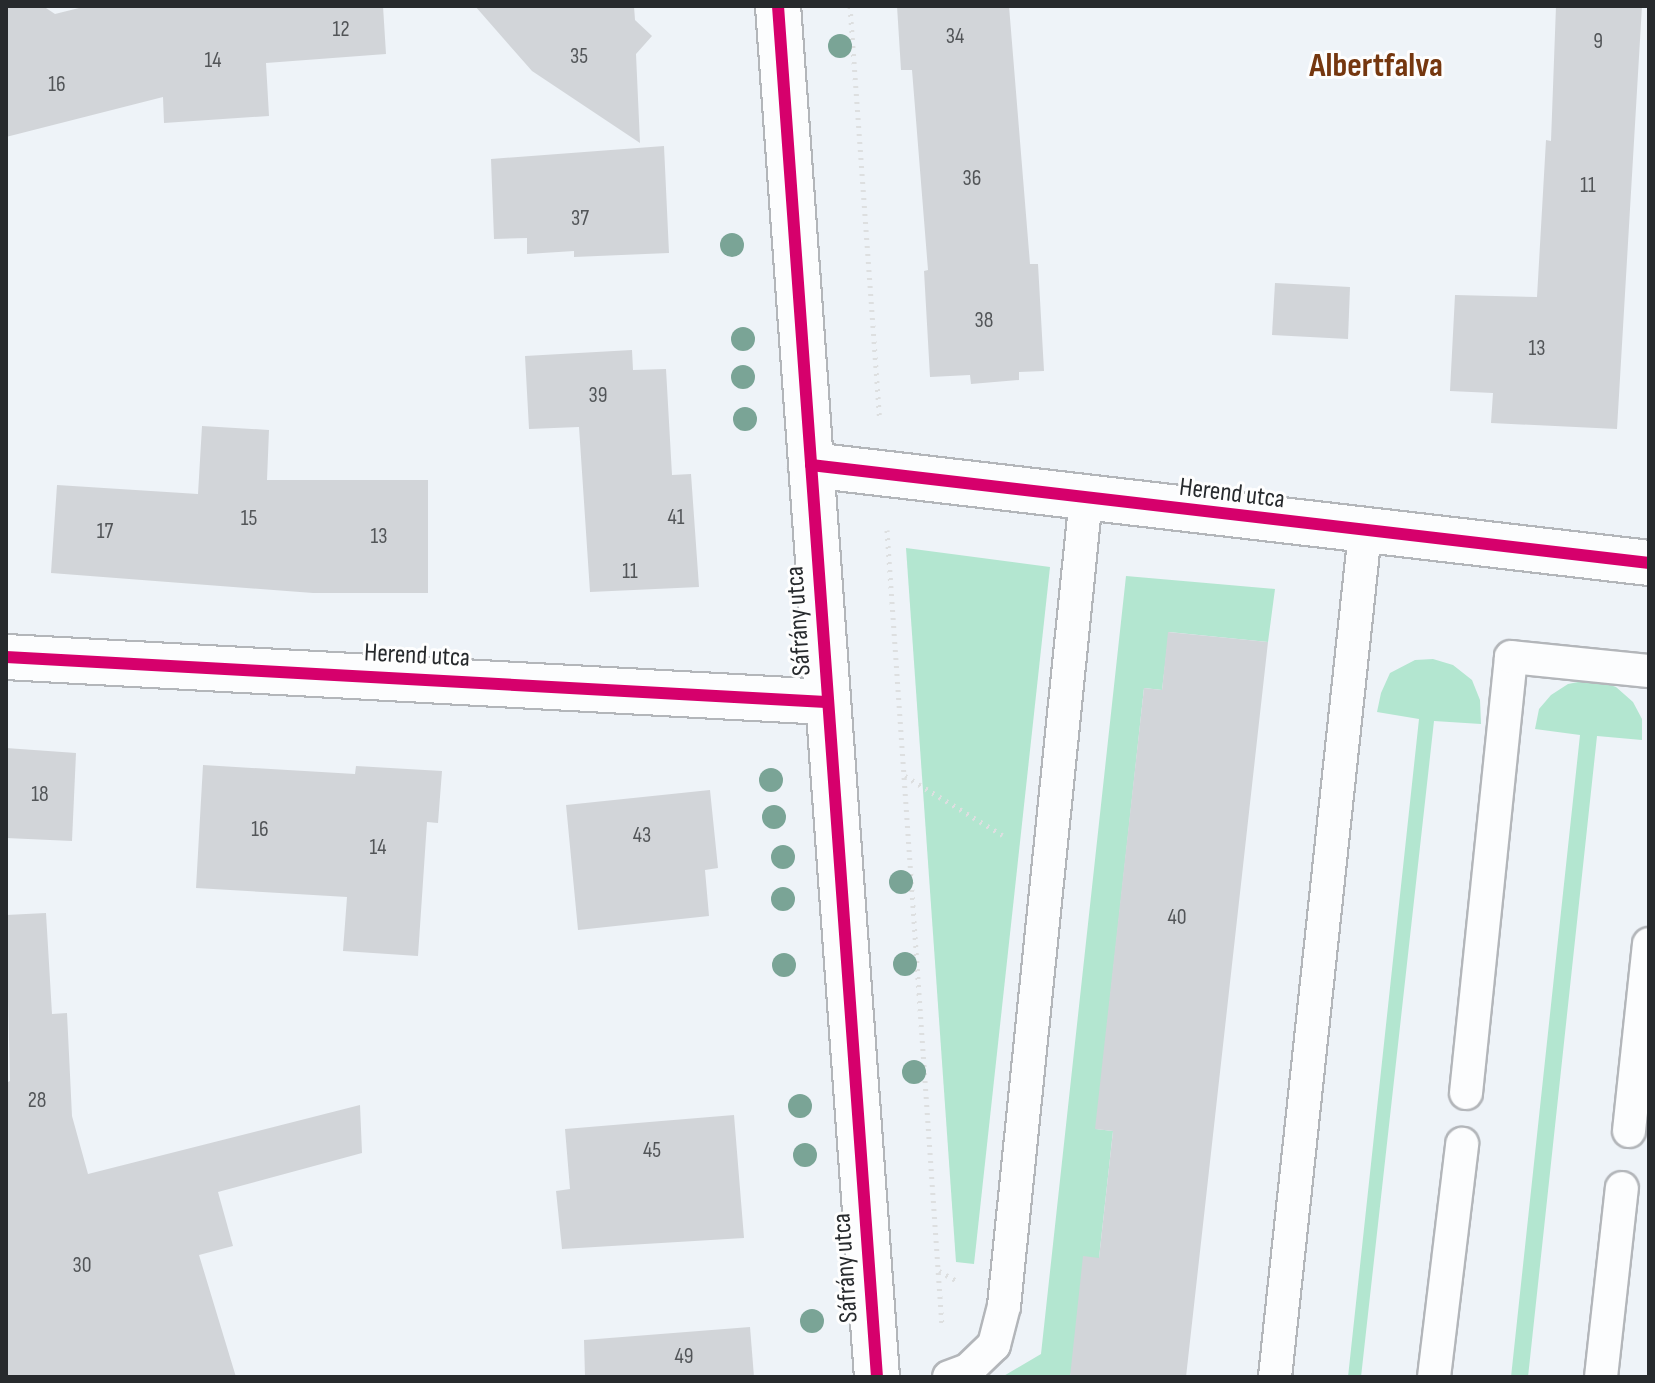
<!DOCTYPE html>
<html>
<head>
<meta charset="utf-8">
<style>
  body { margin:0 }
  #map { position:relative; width:1655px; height:1383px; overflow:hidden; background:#eef3f8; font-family:"Sofia Sans Condensed",sans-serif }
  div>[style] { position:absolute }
  .green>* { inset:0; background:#b3e6d0 }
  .building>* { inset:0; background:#d2d5d9 }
  .path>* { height:5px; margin-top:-2.5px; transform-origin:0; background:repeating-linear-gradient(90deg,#dddfe0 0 2px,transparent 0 8px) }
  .roads { filter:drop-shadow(2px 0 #b3b6ba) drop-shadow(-2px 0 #b3b6ba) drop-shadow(0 2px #b3b6ba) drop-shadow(0 -2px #b3b6ba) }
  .service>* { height:32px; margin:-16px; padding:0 16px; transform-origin:16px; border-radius:16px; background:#fcfdfe }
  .minor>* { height:44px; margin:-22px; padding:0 22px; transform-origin:22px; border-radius:22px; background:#fcfdfe }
  .cycleway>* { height:12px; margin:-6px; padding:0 6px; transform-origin:6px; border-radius:6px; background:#d6006c }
  .trees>* { width:24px; height:24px; margin:-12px; border-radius:50%; background:#7aa496 }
  span { translate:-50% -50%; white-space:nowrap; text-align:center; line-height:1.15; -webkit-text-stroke:6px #fefefe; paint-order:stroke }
  .number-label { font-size:22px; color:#525558 }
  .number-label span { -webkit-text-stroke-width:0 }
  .street-label { font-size:26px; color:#272a2d }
  .district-label { font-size:34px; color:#75370f; font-weight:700 }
  .frame { position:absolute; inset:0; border:8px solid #272a2d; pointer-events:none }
</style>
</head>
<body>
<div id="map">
  <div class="green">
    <div style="clip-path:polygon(906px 548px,1050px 567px,974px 1264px,956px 1262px)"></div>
    <div style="clip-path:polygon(1126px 576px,1275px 589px,1268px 642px,1169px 632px,1162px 690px,1144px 688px,1096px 1129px,1113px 1131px,1099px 1258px,1070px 1377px,1002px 1377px,1041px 1354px)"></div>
    <div style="clip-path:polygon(1433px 659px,1453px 665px,1472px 680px,1480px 700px,1481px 724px,1434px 721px,1361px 1377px,1348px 1377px,1419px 719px,1377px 712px,1381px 693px,1390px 673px,1415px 660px)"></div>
    <div style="clip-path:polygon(1593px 679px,1616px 687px,1633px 702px,1642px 719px,1642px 740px,1597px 736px,1528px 1377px,1511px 1377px,1580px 735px,1535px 729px,1539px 709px,1551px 695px,1568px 684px)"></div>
  </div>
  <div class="building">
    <div style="clip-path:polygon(6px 6px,43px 6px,55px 14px,87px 6px,383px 6px,386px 54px,266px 63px,269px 116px,164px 123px,163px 97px,6px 137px)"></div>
    <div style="clip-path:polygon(475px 6px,634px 6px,635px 20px,652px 36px,636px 54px,640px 143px,532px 71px)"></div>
    <div style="clip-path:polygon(897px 6px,1009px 6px,1030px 264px,1038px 264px,1044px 371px,1019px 372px,1019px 380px,971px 384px,970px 375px,930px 377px,924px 271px,928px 270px,912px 70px,901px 70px)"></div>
    <div style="clip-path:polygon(1556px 6px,1642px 6px,1617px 429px,1491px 423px,1493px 393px,1450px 391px,1455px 295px,1537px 297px,1546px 140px,1551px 141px)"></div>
    <div style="clip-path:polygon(664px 146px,669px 253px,574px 257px,574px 251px,527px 254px,527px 238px,494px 239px,491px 159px)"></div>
    <div style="clip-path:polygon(1275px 283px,1350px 287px,1348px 339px,1272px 335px)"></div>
    <div style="clip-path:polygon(632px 350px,633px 370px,666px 369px,672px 475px,691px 474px,699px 587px,590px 592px,579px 427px,529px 429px,525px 356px)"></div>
    <div style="clip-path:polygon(202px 426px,269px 430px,267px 480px,428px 480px,428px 593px,313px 593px,51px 573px,57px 485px,198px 494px)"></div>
    <div style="clip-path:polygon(1168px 632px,1268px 642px,1186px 1377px,1070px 1377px,1083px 1256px,1099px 1258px,1113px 1131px,1095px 1129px,1144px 688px,1162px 690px)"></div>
    <div style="clip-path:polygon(6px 748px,76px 753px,72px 841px,6px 838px)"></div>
    <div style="clip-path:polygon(203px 765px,355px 774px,356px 766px,442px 771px,438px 823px,427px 822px,418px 956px,343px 951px,347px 897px,196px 888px)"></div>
    <div style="clip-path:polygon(710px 790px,718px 868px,705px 870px,709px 916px,578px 930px,566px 805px)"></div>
    <div style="clip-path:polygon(46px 913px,52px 1014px,67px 1013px,72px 1116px,88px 1174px,360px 1105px,362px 1153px,218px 1192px,233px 1246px,199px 1255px,236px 1377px,6px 1377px,6px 1083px,10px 1081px,6px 915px)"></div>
    <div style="clip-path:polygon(734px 1115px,744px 1238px,562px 1249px,556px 1191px,570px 1189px,565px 1129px)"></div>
    <div style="clip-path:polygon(750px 1327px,754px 1377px,585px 1377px,584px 1340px)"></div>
  </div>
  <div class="path">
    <div style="left:850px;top:6px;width:415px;rotate:85.9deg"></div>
    <div style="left:887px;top:530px;width:798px;rotate:86.05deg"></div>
    <div style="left:905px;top:776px;width:114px;rotate:31.3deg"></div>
    <div style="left:939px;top:1271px;width:23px;rotate:29deg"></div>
  </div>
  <div class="roads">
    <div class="service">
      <div style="left:1466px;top:1093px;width:438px;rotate:-84.1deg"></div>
      <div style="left:1511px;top:657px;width:139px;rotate:5.8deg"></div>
      <div style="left:1629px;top:1131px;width:188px;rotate:-83.9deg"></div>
      <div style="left:949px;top:1377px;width:20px;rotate:-20deg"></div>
      <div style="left:968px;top:1370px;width:36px;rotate:-44deg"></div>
      <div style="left:994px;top:1345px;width:40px;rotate:-75.6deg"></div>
      <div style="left:1004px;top:1306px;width:812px;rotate:-84.21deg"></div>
      <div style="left:1275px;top:1377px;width:850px;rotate:-83.92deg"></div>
      <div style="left:1434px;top:1377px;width:235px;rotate:-83.1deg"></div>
      <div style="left:1601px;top:1377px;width:190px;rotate:-83.7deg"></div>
    </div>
    <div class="minor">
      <div style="left:778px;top:6px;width:1375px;rotate:85.87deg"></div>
      <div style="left:811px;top:465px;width:844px;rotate:6.67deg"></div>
      <div style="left:6px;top:657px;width:821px;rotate:3.14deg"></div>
    </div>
  </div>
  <div class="cycleway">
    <div style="left:778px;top:6px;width:1375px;rotate:85.87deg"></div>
    <div style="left:811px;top:465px;width:844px;rotate:6.67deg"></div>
    <div style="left:6px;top:657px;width:821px;rotate:3.14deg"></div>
  </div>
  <div class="trees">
    <div style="left:840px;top:46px"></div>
    <div style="left:732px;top:245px"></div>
    <div style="left:743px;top:339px"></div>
    <div style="left:743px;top:377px"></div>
    <div style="left:745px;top:419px"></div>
    <div style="left:771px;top:780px"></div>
    <div style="left:774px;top:817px"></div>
    <div style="left:783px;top:857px"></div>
    <div style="left:901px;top:882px"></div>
    <div style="left:783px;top:899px"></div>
    <div style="left:905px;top:964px"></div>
    <div style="left:784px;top:965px"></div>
    <div style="left:914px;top:1072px"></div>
    <div style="left:800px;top:1106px"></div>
    <div style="left:805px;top:1155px"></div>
    <div style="left:812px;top:1321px"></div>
  </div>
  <div class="number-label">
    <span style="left:341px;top:30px">12</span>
    <span style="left:955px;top:37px">34</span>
    <span style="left:1598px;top:42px">9</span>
    <span style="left:579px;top:57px">35</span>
    <span style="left:213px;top:61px">14</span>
    <span style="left:57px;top:85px">16</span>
    <span style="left:972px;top:179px">36</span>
    <span style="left:1588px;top:186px">11</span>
    <span style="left:580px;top:219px">37</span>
    <span style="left:984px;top:321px">38</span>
    <span style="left:1537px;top:349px">13</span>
    <span style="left:598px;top:396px">39</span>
    <span style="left:676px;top:518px">41</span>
    <span style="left:249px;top:519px">15</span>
    <span style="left:105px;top:532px">17</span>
    <span style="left:379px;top:537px">13</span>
    <span style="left:630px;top:572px">11</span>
    <span style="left:40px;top:795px">18</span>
    <span style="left:260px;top:830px">16</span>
    <span style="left:642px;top:836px">43</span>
    <span style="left:378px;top:848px">14</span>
    <span style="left:1177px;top:918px">40</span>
    <span style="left:37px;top:1101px">28</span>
    <span style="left:652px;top:1151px">45</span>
    <span style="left:82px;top:1266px">30</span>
    <span style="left:684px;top:1357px">49</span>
  </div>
  <div class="street-label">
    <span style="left:1232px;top:494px;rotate:7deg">Herend utca</span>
    <span style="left:799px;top:621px;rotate:-94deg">Sáfrány utca</span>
    <span style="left:417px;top:656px;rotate:3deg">Herend utca</span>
    <span style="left:846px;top:1268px;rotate:-94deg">Sáfrány utca</span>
  </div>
  <div class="district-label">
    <span style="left:1376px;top:66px">Albertfalva</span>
  </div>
  <div class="frame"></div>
</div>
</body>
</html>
